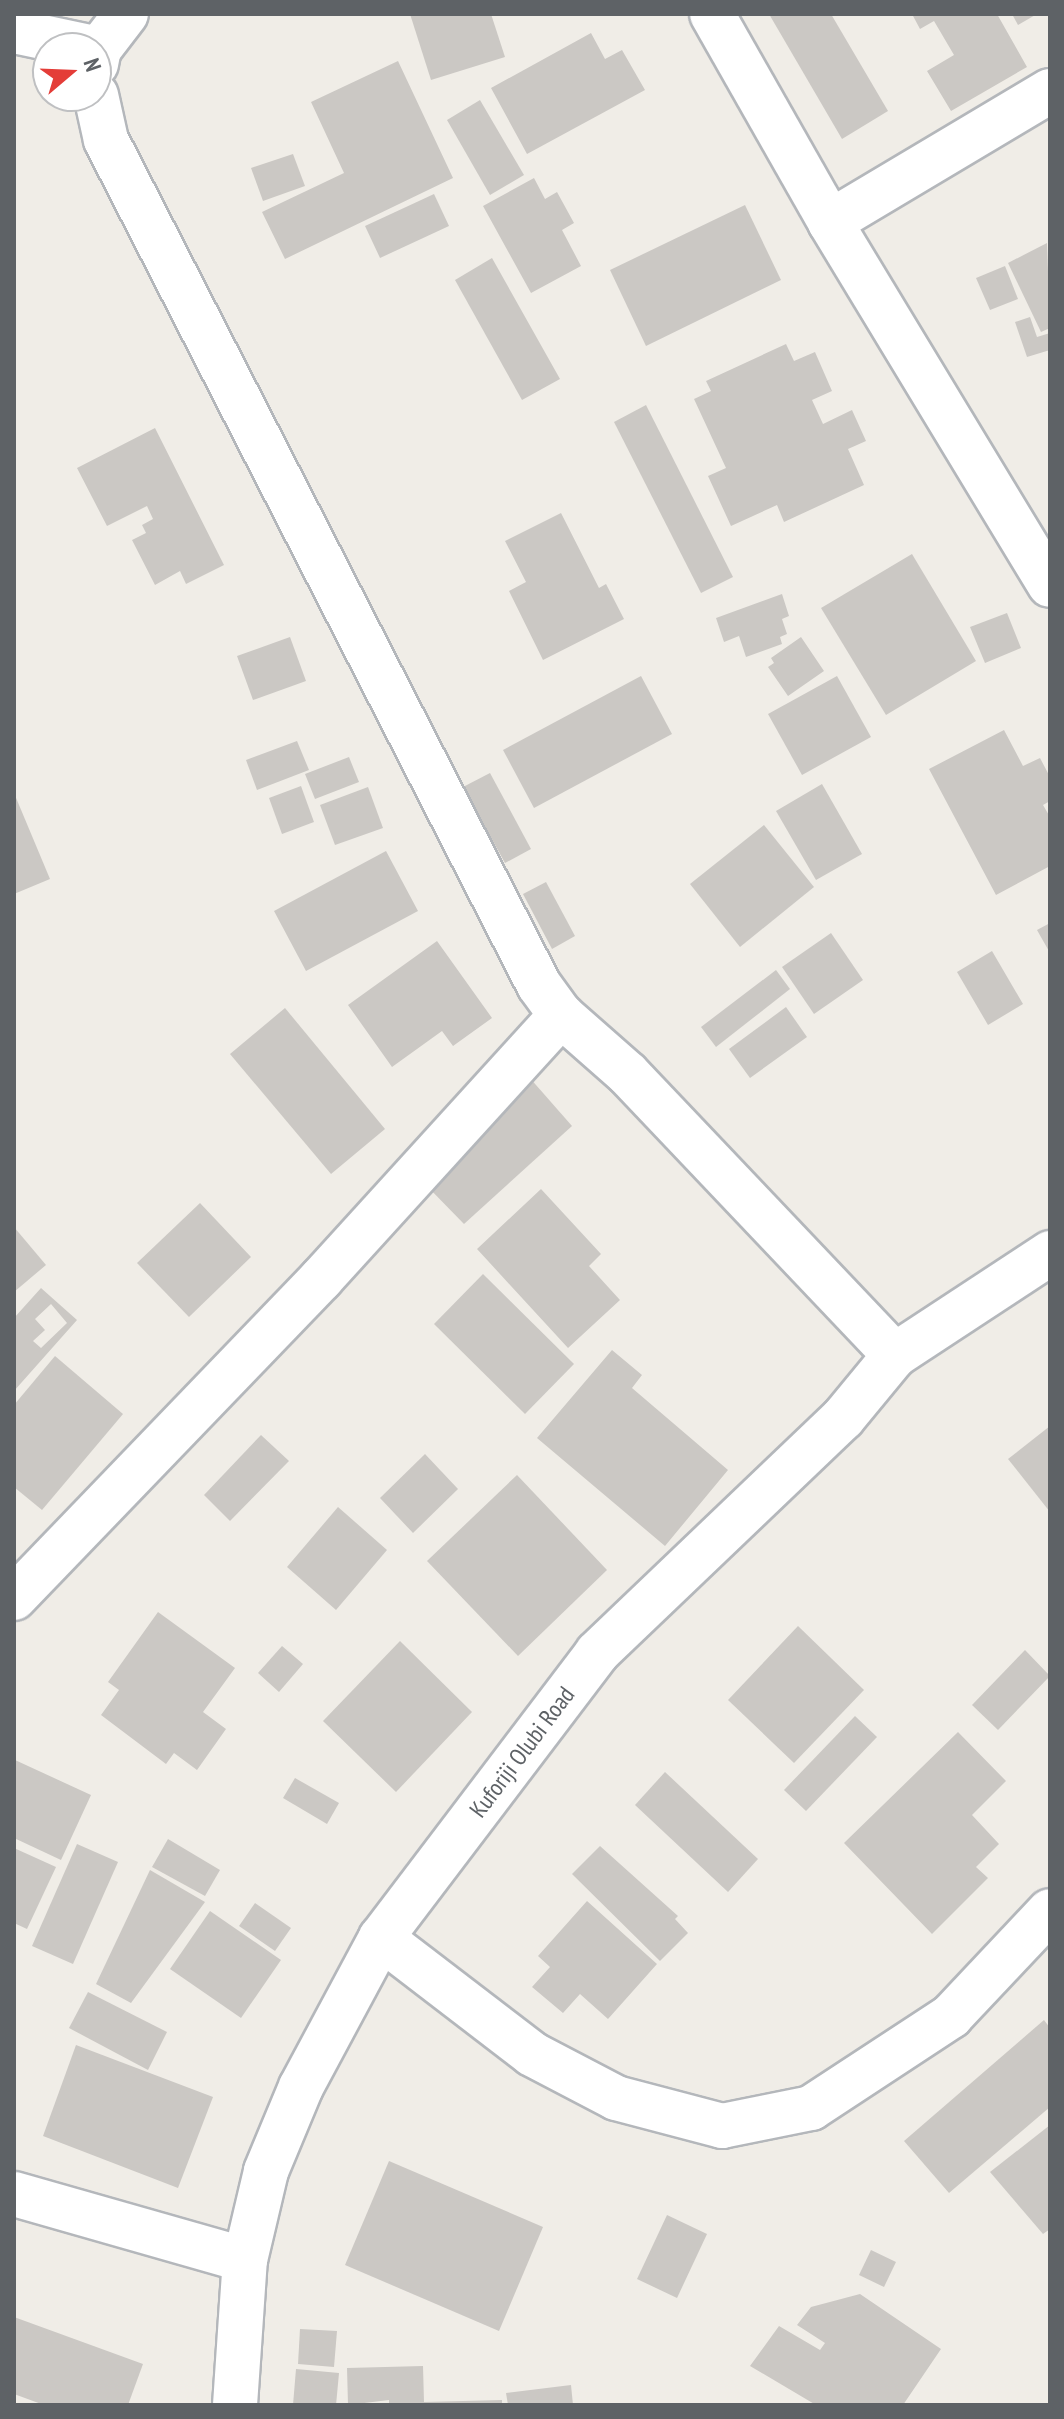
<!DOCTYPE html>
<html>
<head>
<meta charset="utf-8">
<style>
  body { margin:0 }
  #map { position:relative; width:1064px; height:2419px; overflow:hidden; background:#f0ede7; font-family:"PT Sans Narrow",sans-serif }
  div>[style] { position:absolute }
  .building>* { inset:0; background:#cbc8c4 }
  .roads { filter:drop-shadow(2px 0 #b4b7bb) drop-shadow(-2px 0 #b4b7bb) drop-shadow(0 2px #b4b7bb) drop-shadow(0 -2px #b4b7bb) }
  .minor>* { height:44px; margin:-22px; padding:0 22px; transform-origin:22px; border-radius:22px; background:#fff }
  span { translate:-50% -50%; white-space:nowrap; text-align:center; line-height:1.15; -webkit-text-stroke:8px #fff; paint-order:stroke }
  .street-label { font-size:24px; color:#5e6266 }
  .frame { position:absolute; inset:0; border:16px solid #5e6266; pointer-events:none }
  .north { position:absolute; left:32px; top:32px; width:80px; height:80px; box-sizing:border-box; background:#fff; border:2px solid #bfc0c2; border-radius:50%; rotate:71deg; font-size:22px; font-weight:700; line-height:32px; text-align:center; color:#5e6266 }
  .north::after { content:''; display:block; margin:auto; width:28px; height:36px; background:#e43d38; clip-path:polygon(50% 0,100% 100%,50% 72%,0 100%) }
</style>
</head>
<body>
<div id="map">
  <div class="building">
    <div style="clip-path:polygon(410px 14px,491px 14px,505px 57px,431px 80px)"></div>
    <div style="clip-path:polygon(769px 14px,831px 14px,888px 111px,842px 139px)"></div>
    <div style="clip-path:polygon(912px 14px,997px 14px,1027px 67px,951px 111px,927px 71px,954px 55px,934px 21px,920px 29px)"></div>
    <div style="clip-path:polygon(1012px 14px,1037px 14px,1018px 25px)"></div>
    <div style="clip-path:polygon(591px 33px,605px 59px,622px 50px,645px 90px,527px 154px,491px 88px)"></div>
    <div style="clip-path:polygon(398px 61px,453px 178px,285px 259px,262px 212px,344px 173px,311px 102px)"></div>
    <div style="clip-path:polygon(480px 100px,524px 175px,490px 195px,447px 120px)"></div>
    <div style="clip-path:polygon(293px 154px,305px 186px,263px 201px,251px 168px)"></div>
    <div style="clip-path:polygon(534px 178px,545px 199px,557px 192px,574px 223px,562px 230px,581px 266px,531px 293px,483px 206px)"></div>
    <div style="clip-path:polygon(434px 194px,449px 226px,380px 258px,365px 226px)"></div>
    <div style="clip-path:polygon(745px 205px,781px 280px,646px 346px,610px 270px)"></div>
    <div style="clip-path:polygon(1047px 243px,1050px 328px,1041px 332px,1008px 263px)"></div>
    <div style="clip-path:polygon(492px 258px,560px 379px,522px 400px,455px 280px)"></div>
    <div style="clip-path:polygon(1005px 266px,1018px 299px,990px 310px,976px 278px)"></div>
    <div style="clip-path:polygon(1030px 317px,1037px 337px,1050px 333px,1050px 350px,1027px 357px,1015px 322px)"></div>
    <div style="clip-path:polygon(786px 344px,794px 361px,815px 352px,832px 391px,812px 400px,823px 424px,852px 410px,866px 441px,848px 449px,864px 485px,784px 522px,777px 505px,731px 526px,708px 476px,726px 468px,694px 399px,711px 391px,706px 381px)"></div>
    <div style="clip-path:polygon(646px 405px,733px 577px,701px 593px,614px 422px)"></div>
    <div style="clip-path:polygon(155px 428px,224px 565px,186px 584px,180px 571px,155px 585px,132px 540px,146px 533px,142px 525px,153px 519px,147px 506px,107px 526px,77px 468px)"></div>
    <div style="clip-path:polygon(561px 513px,599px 588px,606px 584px,624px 619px,543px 660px,509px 591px,526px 582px,505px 541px)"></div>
    <div style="clip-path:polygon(912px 554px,976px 661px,886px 715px,821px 608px)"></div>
    <div style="clip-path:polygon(782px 594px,789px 616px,782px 619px,787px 634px,780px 637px,782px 644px,746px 657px,739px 636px,724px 642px,716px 618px)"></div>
    <div style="clip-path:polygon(1007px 613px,1021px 648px,985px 663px,970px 627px)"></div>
    <div style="clip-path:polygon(290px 637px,306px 681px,253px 700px,237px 656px)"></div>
    <div style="clip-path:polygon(801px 637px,824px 671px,788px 696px,768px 667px,774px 663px,771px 658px)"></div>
    <div style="clip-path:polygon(641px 676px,672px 734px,534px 808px,503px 750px)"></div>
    <div style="clip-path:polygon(837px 676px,871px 737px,802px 775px,768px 714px)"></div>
    <div style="clip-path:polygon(1004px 730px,1023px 766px,1040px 758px,1050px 777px,1050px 801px,1043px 805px,1050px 817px,1050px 866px,996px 895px,929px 769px)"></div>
    <div style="clip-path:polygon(297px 741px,309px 770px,257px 790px,246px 760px)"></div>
    <div style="clip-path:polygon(349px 757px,359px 782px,315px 799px,305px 774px)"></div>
    <div style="clip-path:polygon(490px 773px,531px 849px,505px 863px,463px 787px)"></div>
    <div style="clip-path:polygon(822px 784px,862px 854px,816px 880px,776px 811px)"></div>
    <div style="clip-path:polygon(301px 786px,314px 822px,282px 834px,269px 798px)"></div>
    <div style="clip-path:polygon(368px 787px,383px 828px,335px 845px,320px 805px)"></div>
    <div style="clip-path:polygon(14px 793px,50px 879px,14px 894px)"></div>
    <div style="clip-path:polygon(764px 825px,814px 887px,740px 947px,690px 884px)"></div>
    <div style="clip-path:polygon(386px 851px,418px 911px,306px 971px,274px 911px)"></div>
    <div style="clip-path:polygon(546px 882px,575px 936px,552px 949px,523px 894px)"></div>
    <div style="clip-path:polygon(1050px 923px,1050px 953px,1037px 930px)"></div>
    <div style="clip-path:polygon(831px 933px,863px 980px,814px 1014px,782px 967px)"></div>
    <div style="clip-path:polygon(437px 941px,492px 1018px,453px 1046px,442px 1031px,392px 1067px,348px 1005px)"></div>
    <div style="clip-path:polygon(992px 951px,1023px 1004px,988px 1025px,957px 972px)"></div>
    <div style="clip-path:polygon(776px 970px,790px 989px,716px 1047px,701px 1027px)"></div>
    <div style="clip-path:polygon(786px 1007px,807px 1037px,750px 1078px,729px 1049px)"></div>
    <div style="clip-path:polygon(285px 1008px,385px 1129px,331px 1174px,230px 1054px)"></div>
    <div style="clip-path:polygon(529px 1077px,572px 1126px,464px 1224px,424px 1183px)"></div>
    <div style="clip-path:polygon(541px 1189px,601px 1254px,589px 1266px,620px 1300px,568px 1348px,477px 1249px)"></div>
    <div style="clip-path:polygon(200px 1203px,251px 1257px,189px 1317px,137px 1263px)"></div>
    <div style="clip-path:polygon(14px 1227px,46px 1265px,14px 1292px)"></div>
    <div style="clip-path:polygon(483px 1274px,574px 1364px,525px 1414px,434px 1324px)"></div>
    <div style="clip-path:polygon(evenodd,41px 1288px,77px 1320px,14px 1391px,14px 1318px,41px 1288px,51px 1304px,67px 1323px,41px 1348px,33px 1341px,45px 1330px,35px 1319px,51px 1304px)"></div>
    <div style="clip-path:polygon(612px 1350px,642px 1375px,632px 1388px,728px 1470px,665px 1546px,537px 1438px)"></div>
    <div style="clip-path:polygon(55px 1356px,123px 1414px,42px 1510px,14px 1487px,14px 1405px)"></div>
    <div style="clip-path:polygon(1050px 1426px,1050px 1512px,1008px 1459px)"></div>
    <div style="clip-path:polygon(261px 1435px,289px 1461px,230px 1521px,204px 1495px)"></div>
    <div style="clip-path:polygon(425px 1454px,458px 1489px,413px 1533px,380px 1498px)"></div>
    <div style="clip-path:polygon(517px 1475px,607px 1570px,518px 1656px,427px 1561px)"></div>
    <div style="clip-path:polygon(338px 1507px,387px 1550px,336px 1610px,287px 1567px)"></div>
    <div style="clip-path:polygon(158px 1612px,235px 1668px,203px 1712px,226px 1729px,197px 1770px,174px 1753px,166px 1764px,101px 1715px,119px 1690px,108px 1682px)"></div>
    <div style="clip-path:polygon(798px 1626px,864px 1690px,794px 1763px,728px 1700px)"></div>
    <div style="clip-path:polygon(400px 1641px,472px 1712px,396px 1792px,323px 1721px)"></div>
    <div style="clip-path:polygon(282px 1646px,303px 1664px,279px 1692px,258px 1673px)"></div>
    <div style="clip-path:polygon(1025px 1650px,1050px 1676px,998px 1730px,972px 1705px)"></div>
    <div style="clip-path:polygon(855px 1716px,877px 1737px,806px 1811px,784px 1790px)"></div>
    <div style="clip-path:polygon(958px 1732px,1006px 1781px,972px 1815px,999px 1844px,976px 1867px,988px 1878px,932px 1934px,844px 1843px)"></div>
    <div style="clip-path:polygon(15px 1760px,91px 1795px,61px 1860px,14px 1838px)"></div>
    <div style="clip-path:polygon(665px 1772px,758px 1859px,728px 1892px,635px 1805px)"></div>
    <div style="clip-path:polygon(295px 1778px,339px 1803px,327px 1824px,283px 1798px)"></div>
    <div style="clip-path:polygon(168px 1839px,220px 1870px,205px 1896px,152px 1867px)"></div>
    <div style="clip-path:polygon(77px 1844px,118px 1862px,73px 1964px,32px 1946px)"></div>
    <div style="clip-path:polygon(600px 1846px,678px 1916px,675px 1919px,688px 1933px,660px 1961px,572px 1874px)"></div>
    <div style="clip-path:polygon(14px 1848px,56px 1867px,27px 1929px,14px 1923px)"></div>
    <div style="clip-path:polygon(150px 1870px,205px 1902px,131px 2003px,96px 1984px)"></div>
    <div style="clip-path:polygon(587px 1901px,657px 1964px,608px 2019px,580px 1994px,563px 2013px,532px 1987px,550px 1967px,538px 1956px)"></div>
    <div style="clip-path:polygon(255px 1903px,291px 1928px,275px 1951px,239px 1926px)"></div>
    <div style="clip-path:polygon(210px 1911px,281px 1960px,241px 2018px,170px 1969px)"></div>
    <div style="clip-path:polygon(88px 1992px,167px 2032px,148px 2070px,69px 2028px)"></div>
    <div style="clip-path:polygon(1044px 2020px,1050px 2028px,1050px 2107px,949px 2193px,904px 2141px)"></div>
    <div style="clip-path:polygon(76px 2045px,213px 2097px,178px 2188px,43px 2136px)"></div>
    <div style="clip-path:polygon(1050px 2125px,1050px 2229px,1043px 2234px,990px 2172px)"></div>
    <div style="clip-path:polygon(389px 2161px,543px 2227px,499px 2331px,345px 2265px)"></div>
    <div style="clip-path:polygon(667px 2215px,707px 2234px,677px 2298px,637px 2279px)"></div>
    <div style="clip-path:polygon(871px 2250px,896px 2262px,884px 2287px,859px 2275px)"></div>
    <div style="clip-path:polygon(860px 2294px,941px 2349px,903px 2405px,816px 2405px,750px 2366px,779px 2326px,820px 2350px,825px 2343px,797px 2325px,811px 2307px)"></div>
    <div style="clip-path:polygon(14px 2317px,143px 2364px,128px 2405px,44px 2405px,14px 2394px)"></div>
    <div style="clip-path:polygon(300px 2329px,337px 2331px,334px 2367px,298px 2364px)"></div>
    <div style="clip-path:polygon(423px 2366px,424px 2402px,502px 2400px,502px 2405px,389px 2405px,389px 2400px,348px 2405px,347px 2368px)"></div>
    <div style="clip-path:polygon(296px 2369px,339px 2373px,336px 2405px,293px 2405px)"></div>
    <div style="clip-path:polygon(571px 2385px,573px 2405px,508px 2405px,506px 2393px)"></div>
  </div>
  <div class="roads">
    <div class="minor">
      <div style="left:712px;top:14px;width:239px;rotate:60.4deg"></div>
      <div style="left:830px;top:222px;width:424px;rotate:58.8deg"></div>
      <div style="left:14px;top:31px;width:87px;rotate:12deg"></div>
      <div style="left:96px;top:64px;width:15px;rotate:-79deg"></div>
      <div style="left:99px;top:49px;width:44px;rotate:-52.4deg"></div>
      <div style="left:96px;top:95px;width:46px;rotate:77.5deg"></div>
      <div style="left:106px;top:140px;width:949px;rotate:62.87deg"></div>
      <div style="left:539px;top:985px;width:37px;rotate:54deg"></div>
      <div style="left:561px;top:1015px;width:89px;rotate:41.4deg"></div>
      <div style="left:628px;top:1074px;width:388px;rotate:46.5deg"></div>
      <div style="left:830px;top:222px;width:256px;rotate:-30.8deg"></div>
      <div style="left:14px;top:1598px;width:443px;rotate:-46.1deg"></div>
      <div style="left:321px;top:1279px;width:357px;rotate:-47.7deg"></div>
      <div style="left:381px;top:1938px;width:190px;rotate:37.5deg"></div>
      <div style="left:532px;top:2054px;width:95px;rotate:27.6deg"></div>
      <div style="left:616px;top:2098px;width:110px;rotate:14.8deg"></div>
      <div style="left:722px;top:2126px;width:91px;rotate:-11.4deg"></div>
      <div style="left:811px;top:2108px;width:168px;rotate:-33.3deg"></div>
      <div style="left:951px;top:2016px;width:144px;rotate:-46.7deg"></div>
      <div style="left:14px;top:2194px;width:240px;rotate:15.9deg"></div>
      <div style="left:235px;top:2405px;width:145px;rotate:-86.1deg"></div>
      <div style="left:245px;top:2260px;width:91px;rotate:-76.7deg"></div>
      <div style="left:266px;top:2171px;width:91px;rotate:-67.4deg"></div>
      <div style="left:301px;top:2087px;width:169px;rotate:-61.8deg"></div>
      <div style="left:381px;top:1938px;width:358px;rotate:-52.8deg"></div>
      <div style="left:597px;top:1653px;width:340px;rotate:-43.7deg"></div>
      <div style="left:843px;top:1418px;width:82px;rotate:-50.5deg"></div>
      <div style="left:895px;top:1355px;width:186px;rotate:-33.3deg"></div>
    </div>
  </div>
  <div class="street-label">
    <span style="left:522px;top:1752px;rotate:-53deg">Kuforiji Olubi Road</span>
  </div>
  <div class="frame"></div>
  <div class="north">N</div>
</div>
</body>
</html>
